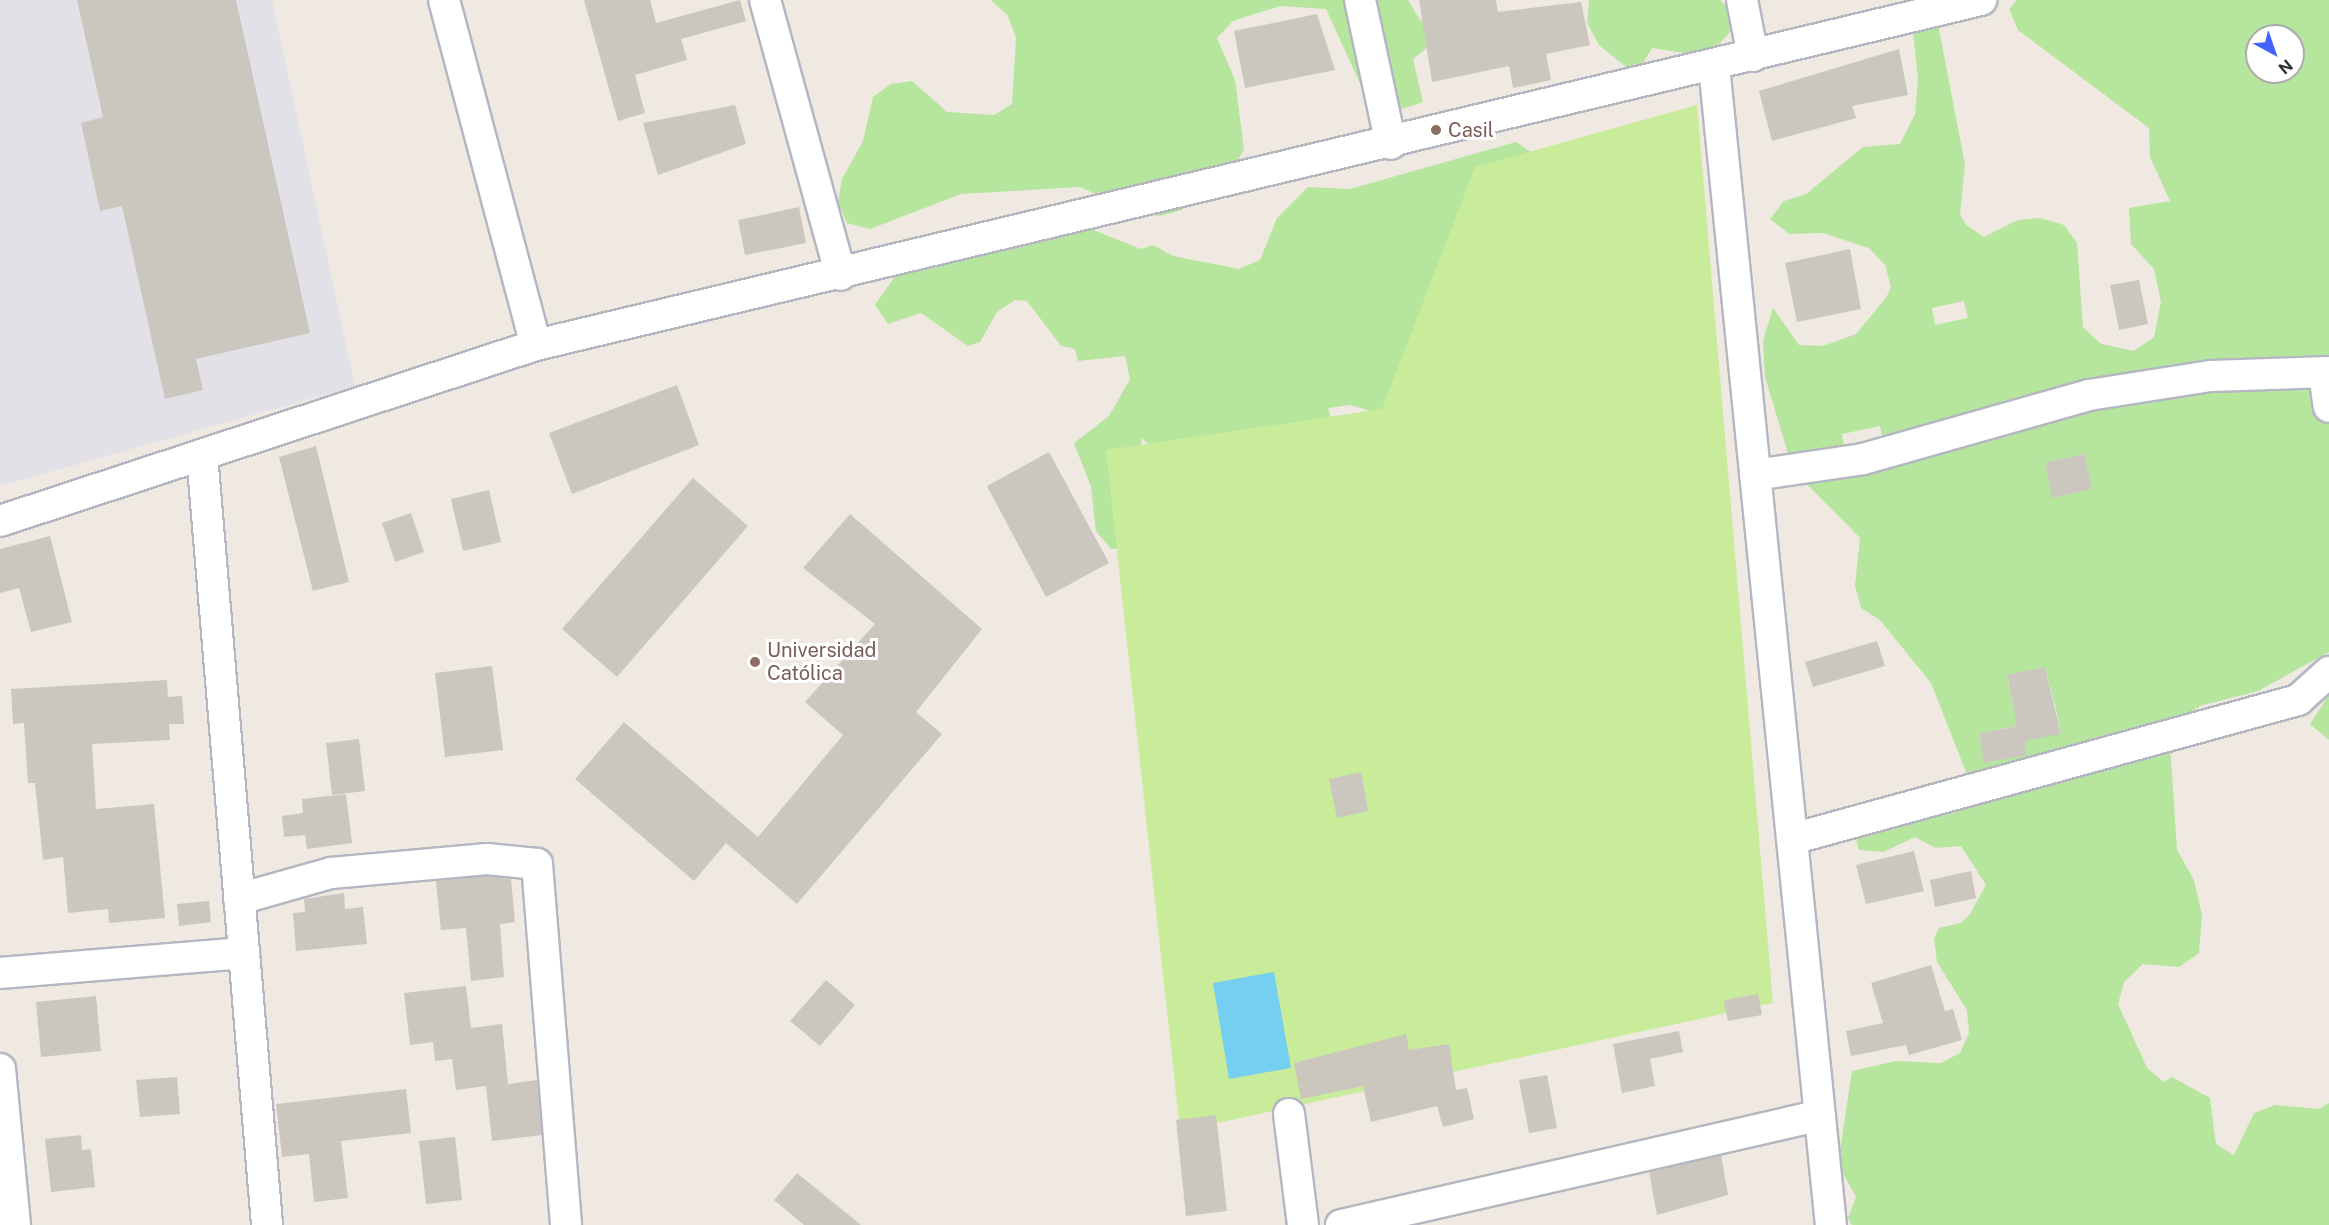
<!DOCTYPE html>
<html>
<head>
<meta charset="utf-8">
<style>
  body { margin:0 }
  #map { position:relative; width:2329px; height:1225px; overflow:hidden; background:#efe9e1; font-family:"Public Sans",sans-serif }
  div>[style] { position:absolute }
  .industrial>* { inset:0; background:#e3e1e8 }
  .green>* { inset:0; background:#b6e59e }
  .pitch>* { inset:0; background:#c9ec9a }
  .water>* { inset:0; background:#75cff0 }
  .building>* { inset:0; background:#cbc7bf }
  .roads { filter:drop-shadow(2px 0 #b4b7c1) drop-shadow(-2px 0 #b4b7c1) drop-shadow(0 2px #b4b7c1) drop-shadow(0 -2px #b4b7c1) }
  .minor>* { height:30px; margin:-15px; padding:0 15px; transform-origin:15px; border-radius:15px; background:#fff }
  .dots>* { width:16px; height:16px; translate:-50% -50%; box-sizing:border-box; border:3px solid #fff; border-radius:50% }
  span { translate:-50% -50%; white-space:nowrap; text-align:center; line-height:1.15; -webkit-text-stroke:6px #fff; paint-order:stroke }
  .education-label { font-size:20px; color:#785e54 }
  .left { translate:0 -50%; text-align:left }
  .north { position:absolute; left:2245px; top:24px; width:60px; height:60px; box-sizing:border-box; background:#fff; border:2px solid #ababab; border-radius:50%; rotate:140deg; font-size:16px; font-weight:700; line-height:24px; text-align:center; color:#2e2e2e }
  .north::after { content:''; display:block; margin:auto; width:21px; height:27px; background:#4264fb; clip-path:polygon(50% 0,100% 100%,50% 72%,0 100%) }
</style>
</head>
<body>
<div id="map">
  <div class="industrial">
    <div style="clip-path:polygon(0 0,272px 0,355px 386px,0 486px)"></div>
  </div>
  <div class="green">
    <div style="clip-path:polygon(991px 0,1408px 0,1420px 20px,1431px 19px,1440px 37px,1413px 59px,1423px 102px,1402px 109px,1364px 92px,1326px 9px,1280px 6px,1233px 21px,1217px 38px,1235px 80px,1244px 150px,1232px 169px,1210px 172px,1182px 210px,1160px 216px,1136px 212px,1080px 187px,961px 194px,870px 229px,847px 223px,838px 202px,842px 179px,863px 141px,873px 97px,891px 84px,912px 81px,947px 112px,994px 115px,1012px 104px,1016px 38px,1008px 16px)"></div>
    <div style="clip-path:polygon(1589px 0,1720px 0,1728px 8px,1732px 30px,1715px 48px,1691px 54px,1652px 48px,1636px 75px,1599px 45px,1587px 23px)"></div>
    <div style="clip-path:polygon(evenodd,2017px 0,2329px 0,2329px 652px,2258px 691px,2200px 706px,2178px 721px,2170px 743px,2177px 850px,2194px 880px,2202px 915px,2199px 953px,2179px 967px,2143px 964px,2124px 982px,2118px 1004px,2147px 1068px,2164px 1082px,2172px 1077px,2210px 1098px,2216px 1144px,2234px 1155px,2254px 1113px,2275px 1105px,2319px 1109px,2329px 1103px,2329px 1225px,1852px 1225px,1848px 1218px,1856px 1197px,1838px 1164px,1852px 1071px,1896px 1061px,1941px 1063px,1960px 1053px,1969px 1033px,1967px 1010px,1937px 962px,1934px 939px,1939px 928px,1961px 923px,1970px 914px,1986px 885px,1961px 846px,1936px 848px,1915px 837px,1883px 852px,1859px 850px,1856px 839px,1896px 822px,1955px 813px,1964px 805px,1970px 782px,1931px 683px,1880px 620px,1861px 608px,1855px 586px,1860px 538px,1793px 470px,1765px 377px,1763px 341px,1773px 308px,1799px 345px,1823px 346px,1856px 334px,1886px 298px,1891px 287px,1885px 265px,1869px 248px,1823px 233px,1789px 234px,1770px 219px,1784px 201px,1806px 194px,1863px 147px,1900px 144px,1915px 114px,1918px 79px,1913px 32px,1917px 21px,1938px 24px,1965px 165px,1960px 214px,1966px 225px,1984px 237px,2018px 220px,2040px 218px,2064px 225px,2077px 243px,2083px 327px,2101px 344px,2134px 351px,2154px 337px,2161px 302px,2154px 269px,2131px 244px,2129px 208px,2170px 201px,2150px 157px,2149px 128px,2018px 30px,2009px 9px,2017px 0,2257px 36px,2293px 36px,2293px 72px,2257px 72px,2257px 36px,2017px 0,1964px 301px,1968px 318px,1935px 325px,1932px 308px,1964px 301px,2017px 0,1880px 426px,1884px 445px,1845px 452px,1842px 434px,1880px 426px,2017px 0,2085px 454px,2092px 489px,2052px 497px,2045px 462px,2085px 454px,2017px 0,2045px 667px,2056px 709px,2061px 733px,2015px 716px,2007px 676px,2045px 667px,2017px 0,2021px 725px,2027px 754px,1984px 763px,1979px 734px,2021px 725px)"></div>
    <div style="clip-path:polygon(1516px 142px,1535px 155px,1397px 419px,1351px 405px,1328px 408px,1366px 541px,1160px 452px,1141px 438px,1146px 527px,1134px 548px,1111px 549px,1096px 531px,1091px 487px,1074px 443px,1109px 416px,1130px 379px,1125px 356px,1078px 361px,1075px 349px,1061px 346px,1027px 301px,1015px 300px,997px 312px,980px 342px,968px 346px,921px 313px,888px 324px,875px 305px,901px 268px,1086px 227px,1141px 249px,1153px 245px,1173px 256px,1239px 269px,1260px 260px,1277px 218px,1308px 187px,1350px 189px)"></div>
    <div style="clip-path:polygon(2329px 695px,2329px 740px,2310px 724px)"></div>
  </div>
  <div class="pitch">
    <div style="clip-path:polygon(1697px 105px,1773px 1003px,1180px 1131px,1106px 450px,1382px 409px,1475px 167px)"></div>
  </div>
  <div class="water">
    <div style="clip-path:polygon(1274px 972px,1291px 1068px,1229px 1079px,1213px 983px)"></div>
  </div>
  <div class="building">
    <div style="clip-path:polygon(77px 0,236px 0,310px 333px,196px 359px,203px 390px,165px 399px,122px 206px,100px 211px,81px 123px,103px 117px)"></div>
    <div style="clip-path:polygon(584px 0,650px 0,656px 23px,740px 0,746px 21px,681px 39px,687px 60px,635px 75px,645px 113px,618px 121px)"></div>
    <div style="clip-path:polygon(1419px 0,1496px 0,1498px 12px,1581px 2px,1590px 45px,1546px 54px,1551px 80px,1513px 88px,1509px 66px,1432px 82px)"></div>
    <div style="clip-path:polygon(1317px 14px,1335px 70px,1245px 88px,1234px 31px)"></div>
    <div style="clip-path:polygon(1899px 49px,1908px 95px,1852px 106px,1856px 118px,1772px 141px,1759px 91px)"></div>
    <div style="clip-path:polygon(735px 105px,746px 144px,658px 175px,643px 123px)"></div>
    <div style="clip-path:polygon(799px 207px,806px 243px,745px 255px,738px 220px)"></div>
    <div style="clip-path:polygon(1850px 249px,1861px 309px,1797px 322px,1785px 263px)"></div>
    <div style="clip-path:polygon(2139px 280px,2148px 324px,2119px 330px,2110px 285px)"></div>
    <div style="clip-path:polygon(677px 385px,699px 445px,572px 494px,549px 433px)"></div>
    <div style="clip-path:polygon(316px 446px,349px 582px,313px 591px,279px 457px)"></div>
    <div style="clip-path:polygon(1049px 452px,1109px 563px,1046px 597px,987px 486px)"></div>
    <div style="clip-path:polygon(2085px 454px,2092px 489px,2052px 498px,2045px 462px)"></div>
    <div style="clip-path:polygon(693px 478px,748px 526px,617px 677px,562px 629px)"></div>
    <div style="clip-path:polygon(489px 490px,501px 542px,463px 551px,451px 499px)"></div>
    <div style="clip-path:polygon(411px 513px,424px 552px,395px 562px,382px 523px)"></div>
    <div style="clip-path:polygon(850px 514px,982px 629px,916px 712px,942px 734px,797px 904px,726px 843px,694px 881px,575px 779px,624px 722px,758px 837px,843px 735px,805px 702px,875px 624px,803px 568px)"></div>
    <div style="clip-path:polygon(50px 536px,72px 622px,31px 632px,19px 588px,0 593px,0 549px)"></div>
    <div style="clip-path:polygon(1877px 641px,1885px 666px,1813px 687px,1805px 662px)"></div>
    <div style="clip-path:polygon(492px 666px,503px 750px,445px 757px,435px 673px)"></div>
    <div style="clip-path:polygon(2045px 667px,2061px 734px,2025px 741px,2027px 755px,1984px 763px,1979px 734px,2017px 726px,2007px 675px)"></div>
    <div style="clip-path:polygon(167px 680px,168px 697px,182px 696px,184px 724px,169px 724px,170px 740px,92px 744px,96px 809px,154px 804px,165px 918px,109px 923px,108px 909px,68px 913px,63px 857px,43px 860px,35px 783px,28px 783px,24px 723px,13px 724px,11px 689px)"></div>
    <div style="clip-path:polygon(359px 739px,365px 791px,332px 795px,326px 743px)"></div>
    <div style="clip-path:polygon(1361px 772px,1368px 811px,1337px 818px,1329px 779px)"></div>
    <div style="clip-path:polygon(346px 794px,352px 843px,307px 849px,305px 835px,284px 837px,282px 816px,303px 813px,302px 799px)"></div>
    <div style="clip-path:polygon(1914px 851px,1924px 891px,1866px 904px,1856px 865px)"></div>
    <div style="clip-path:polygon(1971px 871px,1976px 898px,1935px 907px,1930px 880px)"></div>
    <div style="clip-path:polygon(487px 876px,511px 879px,515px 922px,500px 924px,504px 977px,471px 981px,466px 928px,441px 930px,436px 881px)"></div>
    <div style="clip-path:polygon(344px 893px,345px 909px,363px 907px,367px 944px,296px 951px,293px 913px,305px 912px,304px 899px)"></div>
    <div style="clip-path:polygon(209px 901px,211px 922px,179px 926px,177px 904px)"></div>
    <div style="clip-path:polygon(1931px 965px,1945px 1011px,1953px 1009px,1962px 1040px,1909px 1055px,1906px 1045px,1851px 1056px,1846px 1031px,1883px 1023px,1871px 983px)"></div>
    <div style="clip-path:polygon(826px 980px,855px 1005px,820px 1046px,790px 1021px)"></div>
    <div style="clip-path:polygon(466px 986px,471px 1028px,502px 1024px,508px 1084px,537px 1080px,542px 1135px,492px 1141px,486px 1086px,456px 1090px,452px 1059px,435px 1061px,433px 1042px,410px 1045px,404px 993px)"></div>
    <div style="clip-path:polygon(1758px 994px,1762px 1015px,1728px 1021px,1724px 1000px)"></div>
    <div style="clip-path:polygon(96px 996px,101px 1051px,41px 1057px,36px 1002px)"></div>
    <div style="clip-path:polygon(1679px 1031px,1683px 1052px,1650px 1059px,1655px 1086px,1622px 1093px,1613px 1044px)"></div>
    <div style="clip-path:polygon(1406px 1034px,1409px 1050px,1449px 1044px,1456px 1090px,1467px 1088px,1474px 1119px,1443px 1127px,1437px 1106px,1371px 1122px,1363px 1086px,1301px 1099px,1294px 1063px)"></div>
    <div style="clip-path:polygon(1547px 1075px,1557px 1128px,1529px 1133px,1519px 1080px)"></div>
    <div style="clip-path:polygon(177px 1077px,180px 1114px,140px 1117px,136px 1080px)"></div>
    <div style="clip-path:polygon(406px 1089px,411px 1133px,341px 1141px,348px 1198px,314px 1202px,309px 1154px,282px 1157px,276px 1104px)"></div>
    <div style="clip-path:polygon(1216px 1115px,1227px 1211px,1186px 1216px,1176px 1120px)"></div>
    <div style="clip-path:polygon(81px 1135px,82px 1150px,91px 1149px,95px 1187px,51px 1192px,45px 1139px)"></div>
    <div style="clip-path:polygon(455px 1137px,462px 1200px,426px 1204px,419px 1141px)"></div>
    <div style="clip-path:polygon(1721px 1155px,1728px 1195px,1657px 1215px,1649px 1172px)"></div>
    <div style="clip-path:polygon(797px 1173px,861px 1225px,804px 1225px,774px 1200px)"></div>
  </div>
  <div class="roads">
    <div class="minor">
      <div style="left:444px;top:0;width:357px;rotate:75.1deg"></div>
      <div style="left:765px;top:0;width:285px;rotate:74.6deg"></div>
      <div style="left:1360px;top:0;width:147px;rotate:77.9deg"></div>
      <div style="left:1742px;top:0;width:57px;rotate:78.9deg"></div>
      <div style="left:1714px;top:66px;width:1165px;rotate:84.24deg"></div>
      <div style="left:2324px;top:373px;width:34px;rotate:82deg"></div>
      <div style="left:202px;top:455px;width:773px;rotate:85.17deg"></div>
      <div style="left:1755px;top:475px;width:109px;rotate:-8.4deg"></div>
      <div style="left:1863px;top:459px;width:235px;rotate:-15.8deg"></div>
      <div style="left:2089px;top:395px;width:123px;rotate:-8.9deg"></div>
      <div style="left:2211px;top:376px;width:118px;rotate:-1.9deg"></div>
      <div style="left:0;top:521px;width:564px;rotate:-18.18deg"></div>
      <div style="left:536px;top:345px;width:1486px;rotate:-13.43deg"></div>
      <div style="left:1792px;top:839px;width:525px;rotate:-15.36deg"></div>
      <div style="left:2298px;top:700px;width:42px;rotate:-42.1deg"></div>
      <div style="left:239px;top:899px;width:96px;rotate:-15.8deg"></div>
      <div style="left:331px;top:873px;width:157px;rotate:-5.1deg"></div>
      <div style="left:487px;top:859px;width:50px;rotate:5.7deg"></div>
      <div style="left:537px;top:864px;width:362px;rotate:85.4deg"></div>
      <div style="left:0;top:973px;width:245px;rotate:-4.7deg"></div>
      <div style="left:0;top:1069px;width:157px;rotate:84.5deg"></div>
      <div style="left:1289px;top:1114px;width:112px;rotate:82.8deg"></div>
      <div style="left:1341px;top:1225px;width:491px;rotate:-12.9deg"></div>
    </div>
  </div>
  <div class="dots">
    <div style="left:1436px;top:130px;background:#8d6e63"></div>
    <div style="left:755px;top:662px;background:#8d6e63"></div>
  </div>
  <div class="education-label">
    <span class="left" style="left:1448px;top:130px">Casil</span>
    <span class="left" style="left:767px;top:662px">Universidad<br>Católica</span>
  </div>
  <div class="north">N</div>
</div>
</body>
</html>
